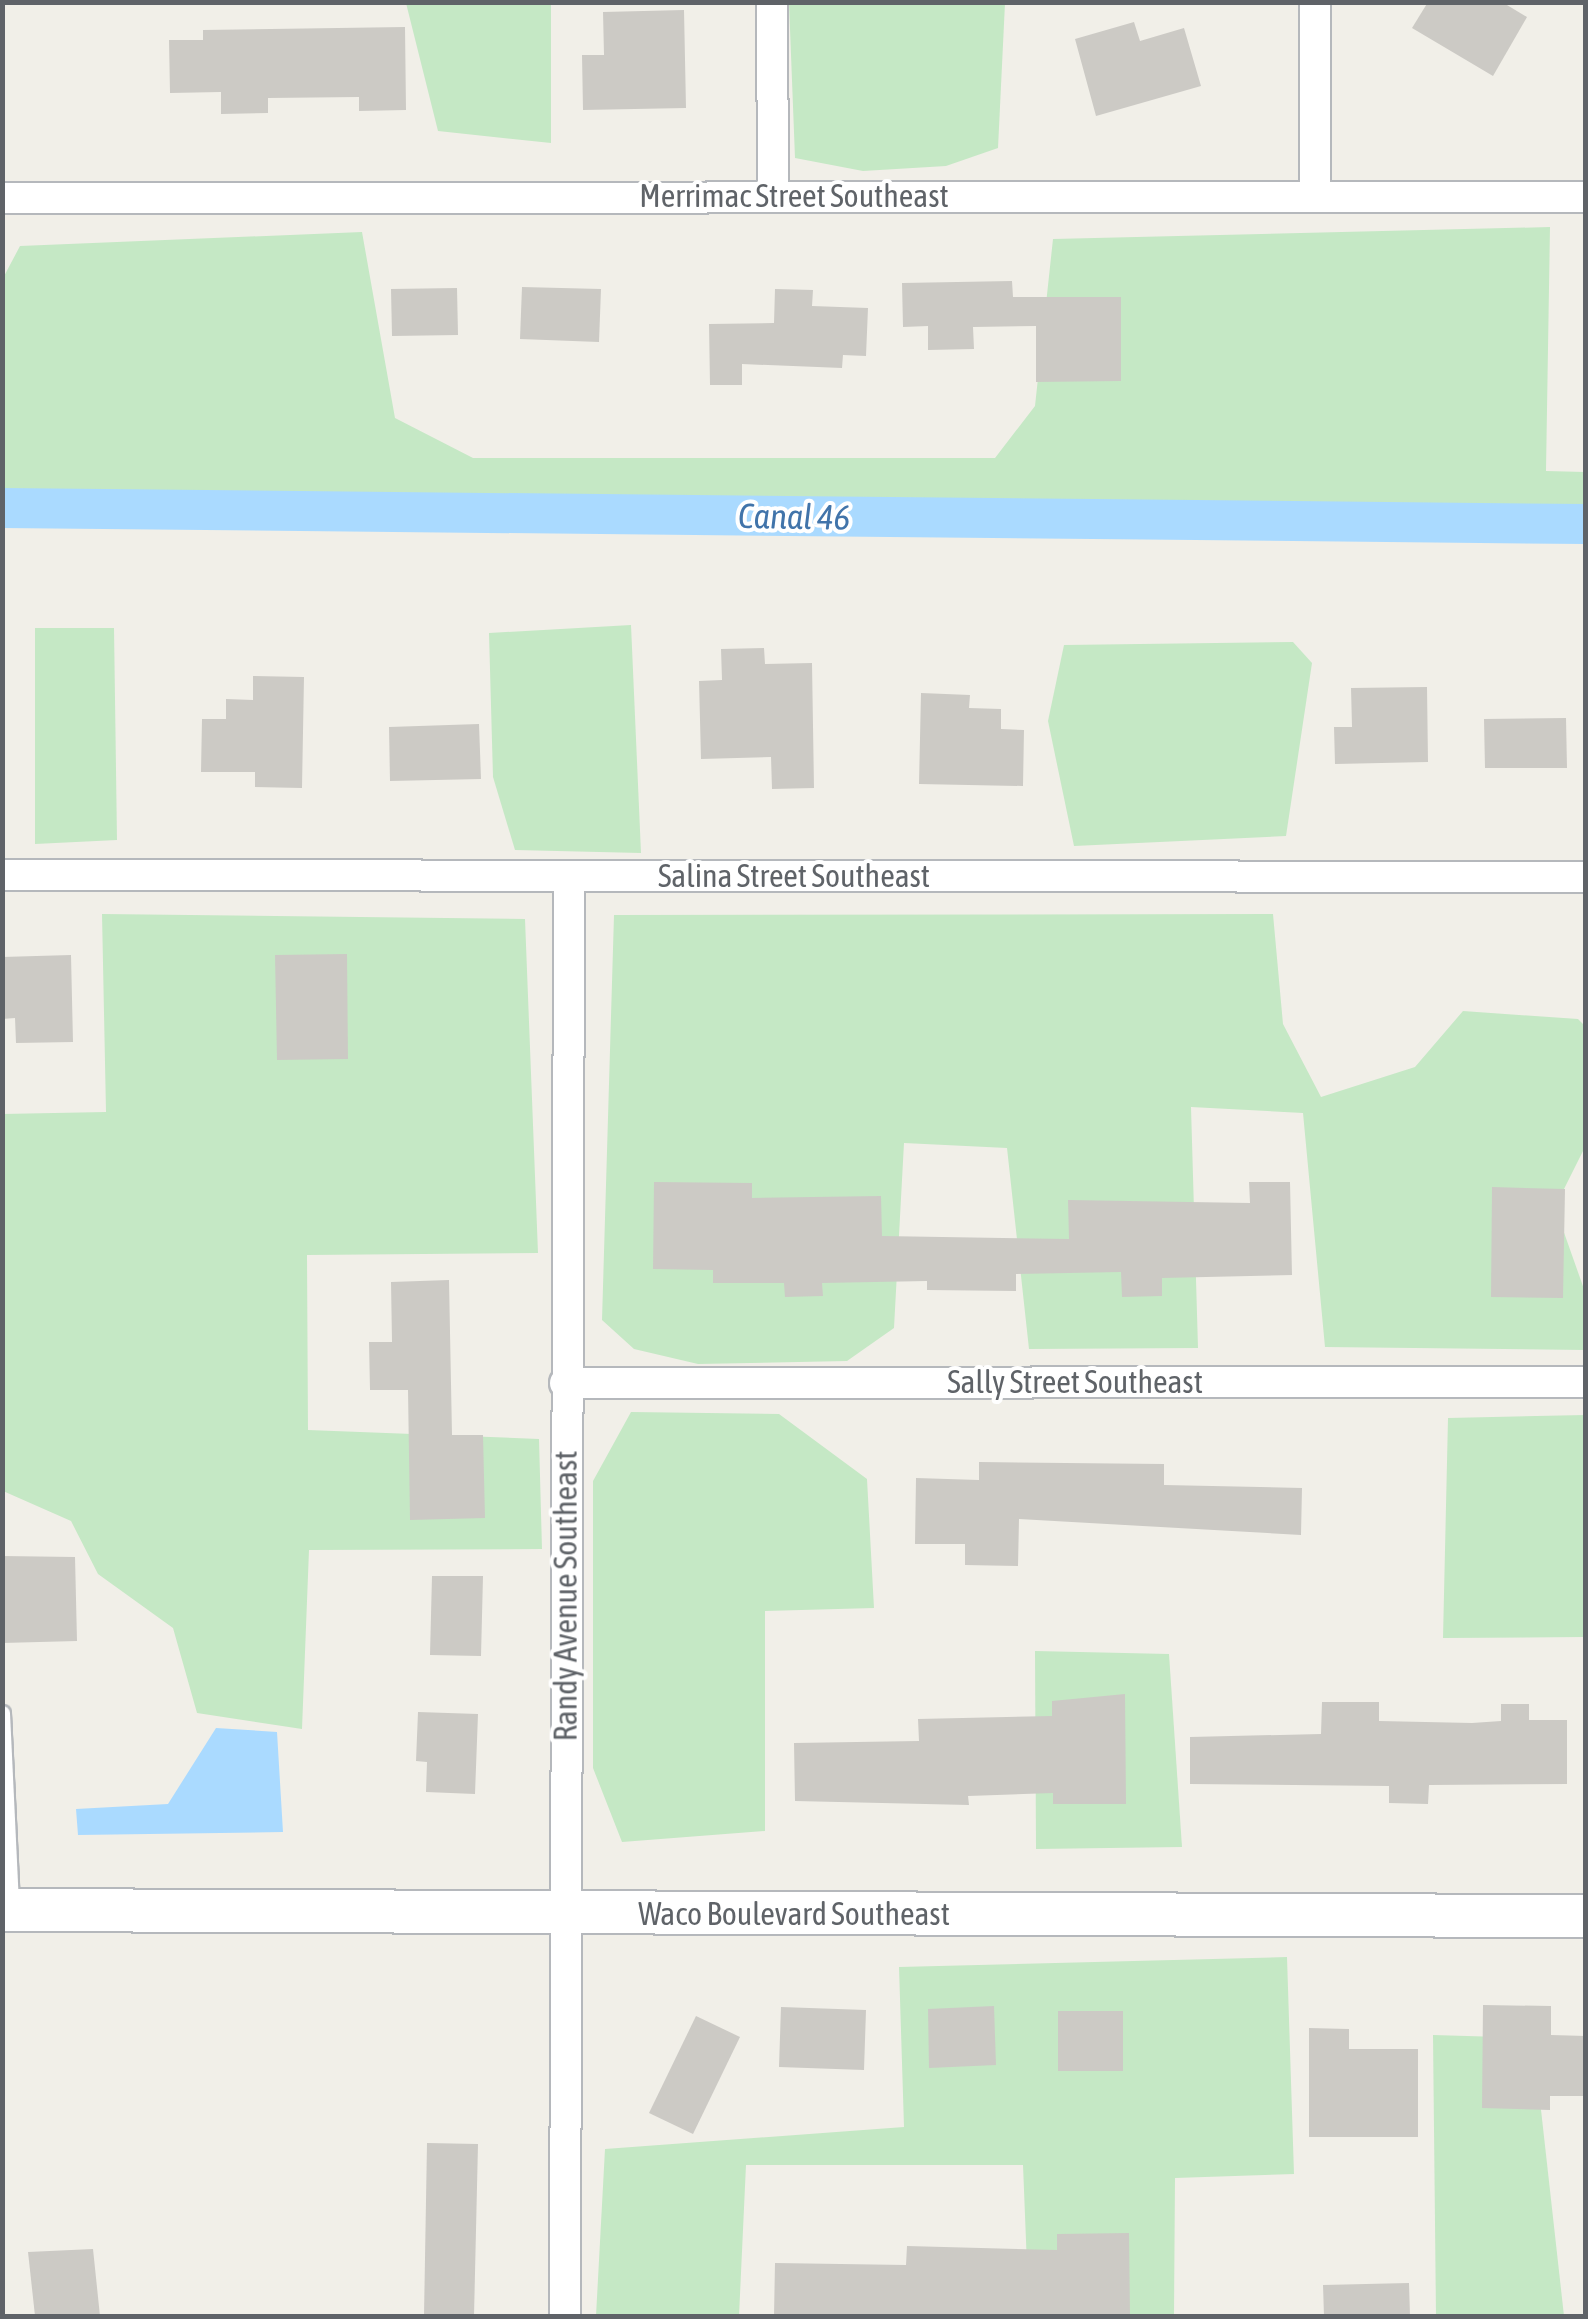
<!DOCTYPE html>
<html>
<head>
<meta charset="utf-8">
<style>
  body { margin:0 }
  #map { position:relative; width:1588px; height:2319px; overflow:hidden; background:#f1efe8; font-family:"Asap Condensed",sans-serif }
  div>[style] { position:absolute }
  .green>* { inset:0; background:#c5e8c5 }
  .water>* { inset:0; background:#aadaff }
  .canal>* { height:40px; margin:-20px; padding:0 20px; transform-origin:20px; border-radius:20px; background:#aadaff }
  .building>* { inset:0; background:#cccac5 }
  .roads { filter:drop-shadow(2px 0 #b5b8bc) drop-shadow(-2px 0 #b5b8bc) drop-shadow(0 2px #b5b8bc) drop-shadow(0 -2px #b5b8bc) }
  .lane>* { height:15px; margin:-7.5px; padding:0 7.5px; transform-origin:7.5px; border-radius:7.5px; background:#fff }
  .street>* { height:30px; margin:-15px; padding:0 15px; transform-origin:15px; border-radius:15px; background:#fff }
  .secondary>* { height:42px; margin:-21px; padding:0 21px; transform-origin:21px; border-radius:21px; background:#fff }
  span { translate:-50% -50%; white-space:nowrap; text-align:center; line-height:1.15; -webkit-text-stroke:8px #fff; paint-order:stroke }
  .street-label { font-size:32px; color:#5f6368 }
  .water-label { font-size:35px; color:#4174aa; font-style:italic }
  .frame { position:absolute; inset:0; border:5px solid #5f6368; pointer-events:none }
</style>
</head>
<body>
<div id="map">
  <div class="green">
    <div style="clip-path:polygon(406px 3px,551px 3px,551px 143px,438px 131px)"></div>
    <div style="clip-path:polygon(789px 3px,1005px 3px,998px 148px,946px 166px,863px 171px,795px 158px)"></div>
    <div style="clip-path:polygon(1550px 227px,1546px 471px,1585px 472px,1585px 510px,3px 493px,2px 280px,20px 246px,362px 232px,395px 418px,473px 458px,995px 458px,1035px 406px,1053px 239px)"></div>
    <div style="clip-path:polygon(631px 625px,641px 853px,515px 850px,493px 777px,489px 633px)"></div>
    <div style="clip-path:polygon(35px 628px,114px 628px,117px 840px,35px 844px)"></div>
    <div style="clip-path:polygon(1293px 642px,1312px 663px,1286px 836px,1074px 846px,1048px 721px,1064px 645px)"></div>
    <div style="clip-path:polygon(102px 914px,525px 919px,538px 1253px,307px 1255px,308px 1430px,539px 1439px,542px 1549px,309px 1550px,302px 1729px,197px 1713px,173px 1628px,98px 1574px,71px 1521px,3px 1491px,2px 1114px,106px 1112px)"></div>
    <div style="clip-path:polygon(1273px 914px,1283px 1024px,1321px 1097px,1415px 1067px,1463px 1011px,1578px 1019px,1585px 1026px,1585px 1147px,1555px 1207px,1585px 1292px,1585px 1350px,1325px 1347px,1303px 1113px,1191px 1107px,1198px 1348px,1029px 1349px,1007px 1148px,904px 1143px,894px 1328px,847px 1361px,698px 1364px,634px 1349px,602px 1320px,614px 915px)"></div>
    <div style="clip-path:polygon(631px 1412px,779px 1414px,867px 1479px,874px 1608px,765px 1611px,765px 1831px,622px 1842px,593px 1768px,593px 1481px)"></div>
    <div style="clip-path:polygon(1585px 1415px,1586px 1415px,1585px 1847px,1584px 1637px,1443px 1638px,1448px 1418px)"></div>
    <div style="clip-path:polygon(1035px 1651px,1169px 1654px,1182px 1847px,1036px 1849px)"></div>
    <div style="clip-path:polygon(1287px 1957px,1294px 2174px,1175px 2178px,1174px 2316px,1029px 2316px,1023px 2165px,746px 2165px,739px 2316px,596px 2316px,605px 2149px,904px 2127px,899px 1967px)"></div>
    <div style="clip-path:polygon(1433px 2035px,1533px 2038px,1564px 2316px,1436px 2316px)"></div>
  </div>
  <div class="water">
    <div style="clip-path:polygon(216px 1728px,277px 1732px,283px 1832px,78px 1835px,76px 1809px,168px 1804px)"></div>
  </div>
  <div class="canal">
    <div style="left:2px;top:508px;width:1584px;rotate:0.58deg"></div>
  </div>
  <div class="building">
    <div style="clip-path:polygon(1428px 2px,1502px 2px,1527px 17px,1493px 76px,1412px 28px)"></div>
    <div style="clip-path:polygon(684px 10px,686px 108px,583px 110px,582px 55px,604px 55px,603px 12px)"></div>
    <div style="clip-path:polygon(1134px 22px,1140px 41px,1184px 28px,1201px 86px,1096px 116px,1075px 39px)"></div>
    <div style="clip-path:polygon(405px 27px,406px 110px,359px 111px,359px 97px,268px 98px,268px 113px,221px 114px,221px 92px,170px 93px,169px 40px,203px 40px,203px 30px)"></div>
    <div style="clip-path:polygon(1012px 281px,1013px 297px,1121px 297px,1121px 381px,1036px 382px,1036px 326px,973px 327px,974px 349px,928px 350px,928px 326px,903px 327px,902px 283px)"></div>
    <div style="clip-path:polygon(522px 287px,601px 289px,599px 342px,520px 339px)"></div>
    <div style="clip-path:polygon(457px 288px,458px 335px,392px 336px,391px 289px)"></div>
    <div style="clip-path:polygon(775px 289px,813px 290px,812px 306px,868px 308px,866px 356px,843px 355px,842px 368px,742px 364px,742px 385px,710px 385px,709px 324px,774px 323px)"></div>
    <div style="clip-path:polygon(764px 648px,765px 664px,812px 663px,814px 788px,772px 789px,771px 757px,701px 759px,699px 681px,722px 680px,721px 649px)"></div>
    <div style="clip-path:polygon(253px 676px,304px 677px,302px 788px,255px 787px,255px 772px,201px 772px,202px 719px,226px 719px,226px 699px,253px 700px)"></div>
    <div style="clip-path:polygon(1427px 687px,1428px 762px,1335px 764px,1334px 727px,1352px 727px,1351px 688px)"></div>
    <div style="clip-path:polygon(921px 693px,970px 695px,969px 708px,1001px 709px,1001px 729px,1024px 730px,1023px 786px,919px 784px)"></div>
    <div style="clip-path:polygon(1566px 718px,1567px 768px,1485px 768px,1484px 719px)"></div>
    <div style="clip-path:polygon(479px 724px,481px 779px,390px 781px,389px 727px)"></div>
    <div style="clip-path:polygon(347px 954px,348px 1059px,277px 1060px,275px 955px)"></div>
    <div style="clip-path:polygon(71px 955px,73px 1042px,16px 1043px,15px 1018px,2px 1019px,2px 957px)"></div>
    <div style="clip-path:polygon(654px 1182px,752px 1183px,752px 1198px,881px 1196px,882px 1236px,1069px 1239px,1068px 1200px,1250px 1203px,1249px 1182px,1290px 1182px,1292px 1275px,1162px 1278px,1162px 1296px,1122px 1297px,1121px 1272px,1016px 1274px,1016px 1291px,927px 1290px,927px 1281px,822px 1283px,823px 1296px,785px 1297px,784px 1283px,713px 1283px,713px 1270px,653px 1269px)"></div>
    <div style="clip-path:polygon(1492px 1187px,1565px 1189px,1563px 1298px,1491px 1297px)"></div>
    <div style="clip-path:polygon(449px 1280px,452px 1435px,483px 1435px,485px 1518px,410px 1520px,408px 1390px,370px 1390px,369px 1342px,392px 1342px,391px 1282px)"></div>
    <div style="clip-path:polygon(979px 1462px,1164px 1464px,1164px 1485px,1302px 1488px,1301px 1535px,1019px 1519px,1018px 1566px,965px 1565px,965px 1544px,915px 1544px,916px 1478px,979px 1480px)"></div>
    <div style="clip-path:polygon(2px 1556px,75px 1557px,77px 1641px,2px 1643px)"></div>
    <div style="clip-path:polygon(432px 1576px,483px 1576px,481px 1656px,430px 1655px)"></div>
    <div style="clip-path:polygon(1125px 1694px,1126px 1804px,1053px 1804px,1053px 1793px,968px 1796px,969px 1805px,795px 1801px,794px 1743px,919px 1741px,918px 1719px,1052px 1716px,1052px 1701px)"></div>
    <div style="clip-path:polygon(1322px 1702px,1379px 1702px,1379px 1721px,1472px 1723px,1501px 1721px,1501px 1704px,1529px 1704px,1529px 1720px,1567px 1720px,1567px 1784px,1429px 1785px,1428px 1804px,1389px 1803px,1389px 1786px,1190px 1784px,1190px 1737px,1321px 1734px)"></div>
    <div style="clip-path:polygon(418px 1712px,478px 1714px,475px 1794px,426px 1792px,427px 1762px,416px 1761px)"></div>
    <div style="clip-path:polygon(1483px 2005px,1551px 2006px,1551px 2035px,1586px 2036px,1586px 2096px,1550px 2096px,1550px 2110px,1482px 2108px)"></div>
    <div style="clip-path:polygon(994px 2006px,996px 2065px,929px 2068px,928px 2009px)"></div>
    <div style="clip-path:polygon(781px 2007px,866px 2010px,864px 2070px,779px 2067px)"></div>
    <div style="clip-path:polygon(1058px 2011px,1123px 2011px,1123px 2071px,1058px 2071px)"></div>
    <div style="clip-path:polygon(696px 2016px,740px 2037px,693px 2134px,649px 2113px)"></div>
    <div style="clip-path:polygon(1309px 2028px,1349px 2029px,1349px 2049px,1418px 2049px,1418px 2137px,1309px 2137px)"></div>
    <div style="clip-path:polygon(427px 2143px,478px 2144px,474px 2316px,424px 2316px)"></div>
    <div style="clip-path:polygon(1129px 2233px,1130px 2316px,774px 2316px,775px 2263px,906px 2265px,907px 2246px,1057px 2250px,1057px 2234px)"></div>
    <div style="clip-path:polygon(93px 2249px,100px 2316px,35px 2316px,28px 2252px)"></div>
    <div style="clip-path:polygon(1409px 2283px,1410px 2316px,1324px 2316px,1323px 2285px)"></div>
  </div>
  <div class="roads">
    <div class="lane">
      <div style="left:2px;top:1713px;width:193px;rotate:87.3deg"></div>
    </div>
    <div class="street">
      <div style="left:772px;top:2px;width:193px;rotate:89.7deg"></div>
      <div style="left:1315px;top:196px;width:194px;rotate:-90deg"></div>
      <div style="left:2px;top:198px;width:1584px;rotate:-0.04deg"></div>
      <div style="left:2px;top:875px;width:1584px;rotate:0.07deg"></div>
      <div style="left:565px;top:1383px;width:1021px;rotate:-0.06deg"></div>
      <div style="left:565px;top:2316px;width:1440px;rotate:-89.84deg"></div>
    </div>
    <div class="secondary">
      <div style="left:2px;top:1910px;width:1584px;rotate:0.22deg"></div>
    </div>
  </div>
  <div class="street-label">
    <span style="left:794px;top:196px">Merrimac Street Southeast</span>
    <span style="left:794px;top:876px">Salina Street Southeast</span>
    <span style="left:1075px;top:1382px">Sally Street Southeast</span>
    <span style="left:566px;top:1596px;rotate:-90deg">Randy Avenue Southeast</span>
    <span style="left:794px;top:1914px">Waco Boulevard Southeast</span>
  </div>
  <div class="water-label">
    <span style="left:794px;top:516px;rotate:1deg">Canal 46</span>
  </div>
  <div class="frame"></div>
</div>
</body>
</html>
